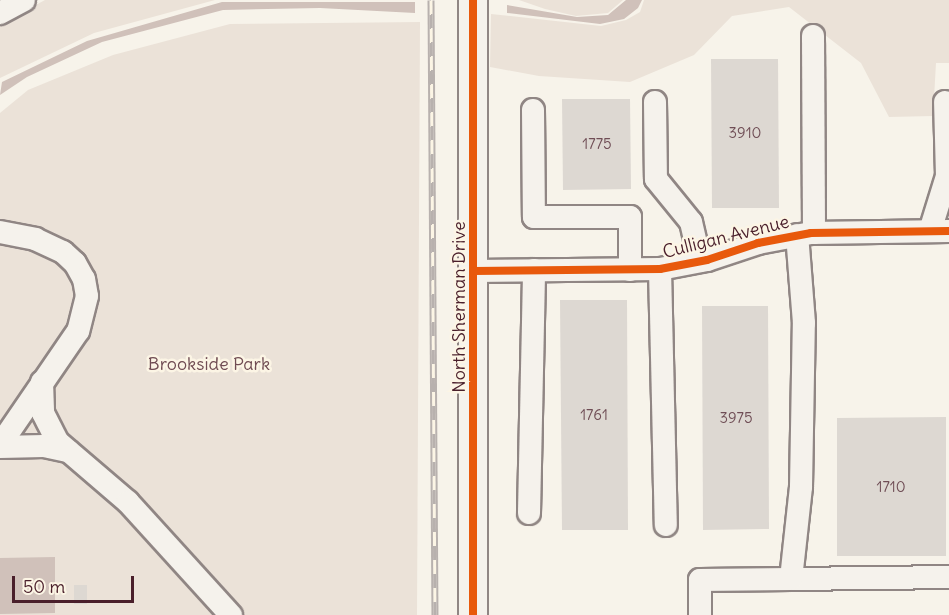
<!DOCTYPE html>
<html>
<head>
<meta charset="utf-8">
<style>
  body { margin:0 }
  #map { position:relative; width:949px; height:615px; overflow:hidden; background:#f7f3ea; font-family:Delius,sans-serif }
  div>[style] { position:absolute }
  .green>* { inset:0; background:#ebe2d8 }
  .water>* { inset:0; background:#d0c1ba }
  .building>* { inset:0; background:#ddd8d2 }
  .roads { filter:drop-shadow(2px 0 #908684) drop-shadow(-2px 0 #908684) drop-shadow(0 2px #908684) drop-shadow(0 -2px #908684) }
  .minor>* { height:22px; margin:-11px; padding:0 11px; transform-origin:11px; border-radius:11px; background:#f5f2ec }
  .major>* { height:28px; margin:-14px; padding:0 14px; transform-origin:14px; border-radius:14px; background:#f5f2ec }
  .rail>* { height:7px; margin-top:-3.5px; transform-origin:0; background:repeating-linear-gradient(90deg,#fcf5e5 0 14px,#b8b1ae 0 28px); box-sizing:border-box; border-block:2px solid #b8b1ae }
  .cycleway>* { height:8px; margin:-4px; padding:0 4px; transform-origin:4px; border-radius:4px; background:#e8590c }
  span { translate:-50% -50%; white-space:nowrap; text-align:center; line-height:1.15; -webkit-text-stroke:5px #fcf5e5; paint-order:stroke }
  .number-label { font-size:15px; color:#6f4d55 }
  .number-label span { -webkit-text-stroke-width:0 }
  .street-label { font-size:18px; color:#4a1f2b }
  .park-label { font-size:18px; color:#704c53 }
  .scale { position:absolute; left:12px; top:576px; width:122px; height:27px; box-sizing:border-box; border:3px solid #4a1f2b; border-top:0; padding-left:8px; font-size:18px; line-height:21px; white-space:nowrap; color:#4a1f2b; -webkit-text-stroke:4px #fcf5e5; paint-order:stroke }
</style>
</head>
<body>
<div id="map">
  <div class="green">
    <div style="clip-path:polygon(45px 0,215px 0,94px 33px,0 78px,0 20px,14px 17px)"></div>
    <div style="clip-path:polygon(519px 0,623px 0,608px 13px,576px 16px,545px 9px)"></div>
    <div style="clip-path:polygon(644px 0,949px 0,949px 63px,936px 63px,933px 116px,889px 117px,861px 63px,789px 7px,732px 16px,694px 55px,630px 82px,539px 76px,490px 67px,491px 14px,601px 26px,626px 20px,640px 12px)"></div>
    <div style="clip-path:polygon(420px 22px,417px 615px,0 615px,0 113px,28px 90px,113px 55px,230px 24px)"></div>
  </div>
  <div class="water">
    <div style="clip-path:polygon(626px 0,642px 0,638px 8px,624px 19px,600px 24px,507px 13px,507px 5px,577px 17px,608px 15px)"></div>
    <div style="clip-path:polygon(222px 2px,415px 2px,415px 13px,320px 8px,223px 10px,102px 42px,27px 77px,0 95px,2px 82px,87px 41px)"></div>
    <div style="clip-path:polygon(55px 557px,55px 613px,0 614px,0 558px)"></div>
  </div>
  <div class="building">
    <div style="clip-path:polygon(711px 59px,778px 59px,779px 208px,712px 208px)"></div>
    <div style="clip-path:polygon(562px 99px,630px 99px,631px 189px,563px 190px)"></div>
    <div style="clip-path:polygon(560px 300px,627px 300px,628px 530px,562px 530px)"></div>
    <div style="clip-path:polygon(702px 306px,768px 306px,769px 529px,703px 530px)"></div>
    <div style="clip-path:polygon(946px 417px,946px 556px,837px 556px,837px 418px)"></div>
    <div style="clip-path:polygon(74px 585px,87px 585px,87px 604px,74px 604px)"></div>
  </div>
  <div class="roads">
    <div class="minor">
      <div style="left:0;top:13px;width:27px;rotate:-28deg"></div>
      <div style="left:813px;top:36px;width:197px;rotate:89.7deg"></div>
      <div style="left:655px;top:102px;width:77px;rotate:89.3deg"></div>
      <div style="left:656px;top:179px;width:55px;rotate:50.9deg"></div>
      <div style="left:691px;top:222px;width:40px;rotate:77deg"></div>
      <div style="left:533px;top:110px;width:107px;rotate:89.5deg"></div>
      <div style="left:534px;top:217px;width:96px"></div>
      <div style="left:630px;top:217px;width:53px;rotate:90deg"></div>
      <div style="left:930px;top:231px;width:58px;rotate:-72.8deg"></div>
      <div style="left:947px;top:176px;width:74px;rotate:-91.5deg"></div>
      <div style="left:0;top:232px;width:36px;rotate:11deg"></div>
      <div style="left:35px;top:239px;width:31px;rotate:25deg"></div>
      <div style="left:63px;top:252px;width:16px;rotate:43deg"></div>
      <div style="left:75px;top:263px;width:18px;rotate:61deg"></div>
      <div style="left:84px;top:279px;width:17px;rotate:80deg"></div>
      <div style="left:87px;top:296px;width:36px;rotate:104deg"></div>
      <div style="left:78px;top:331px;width:138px;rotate:124.4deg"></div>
      <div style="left:660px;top:269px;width:256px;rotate:88.7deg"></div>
      <div style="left:474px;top:271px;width:186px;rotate:-0.6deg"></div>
      <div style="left:660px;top:269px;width:48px;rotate:-10.8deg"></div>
      <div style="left:707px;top:260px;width:54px;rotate:-18.4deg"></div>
      <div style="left:758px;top:243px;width:54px;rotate:-10.7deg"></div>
      <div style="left:811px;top:233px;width:138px;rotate:-0.8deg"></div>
      <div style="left:42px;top:382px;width:31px;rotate:88deg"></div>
      <div style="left:43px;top:413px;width:33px;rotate:63deg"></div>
      <div style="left:58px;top:442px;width:92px;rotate:40.6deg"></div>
      <div style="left:128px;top:502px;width:153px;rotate:47.7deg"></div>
      <div style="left:0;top:447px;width:44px;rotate:-1.3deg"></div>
      <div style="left:44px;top:446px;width:25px;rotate:12deg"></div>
      <div style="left:529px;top:513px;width:243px;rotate:-88.8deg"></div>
      <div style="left:791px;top:579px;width:158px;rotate:-0.7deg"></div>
      <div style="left:700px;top:615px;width:35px;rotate:-90deg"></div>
      <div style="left:700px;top:580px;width:91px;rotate:-0.6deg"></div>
      <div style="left:791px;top:579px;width:93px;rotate:-83.8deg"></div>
      <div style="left:801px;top:487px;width:164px;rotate:-89deg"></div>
      <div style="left:804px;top:323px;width:88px;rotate:-94.5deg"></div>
    </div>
    <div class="major">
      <div style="left:473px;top:0;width:615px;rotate:90deg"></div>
    </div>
  </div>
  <div class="rail">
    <div style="left:431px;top:0;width:615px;rotate:89.63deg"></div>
  </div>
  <div class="cycleway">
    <div style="left:473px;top:0;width:615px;rotate:90deg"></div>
    <div style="left:474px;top:271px;width:186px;rotate:-0.6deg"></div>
    <div style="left:660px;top:269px;width:48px;rotate:-10.8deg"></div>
    <div style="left:707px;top:260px;width:54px;rotate:-18.4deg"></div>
    <div style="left:758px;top:243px;width:54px;rotate:-10.7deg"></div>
    <div style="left:811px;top:233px;width:138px;rotate:-0.8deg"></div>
  </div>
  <div class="number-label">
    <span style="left:745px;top:133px">3910</span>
    <span style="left:597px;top:144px">1775</span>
    <span style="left:594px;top:415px">1761</span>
    <span style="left:736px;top:418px">3975</span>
    <span style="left:891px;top:487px">1710</span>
  </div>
  <div class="street-label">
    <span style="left:726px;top:237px;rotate:-14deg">Culligan Avenue</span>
    <span style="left:459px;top:307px;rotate:-90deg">North Sherman Drive</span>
  </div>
  <div class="park-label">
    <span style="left:209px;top:364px">Brookside Park</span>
  </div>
  <div class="scale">50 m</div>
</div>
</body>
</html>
